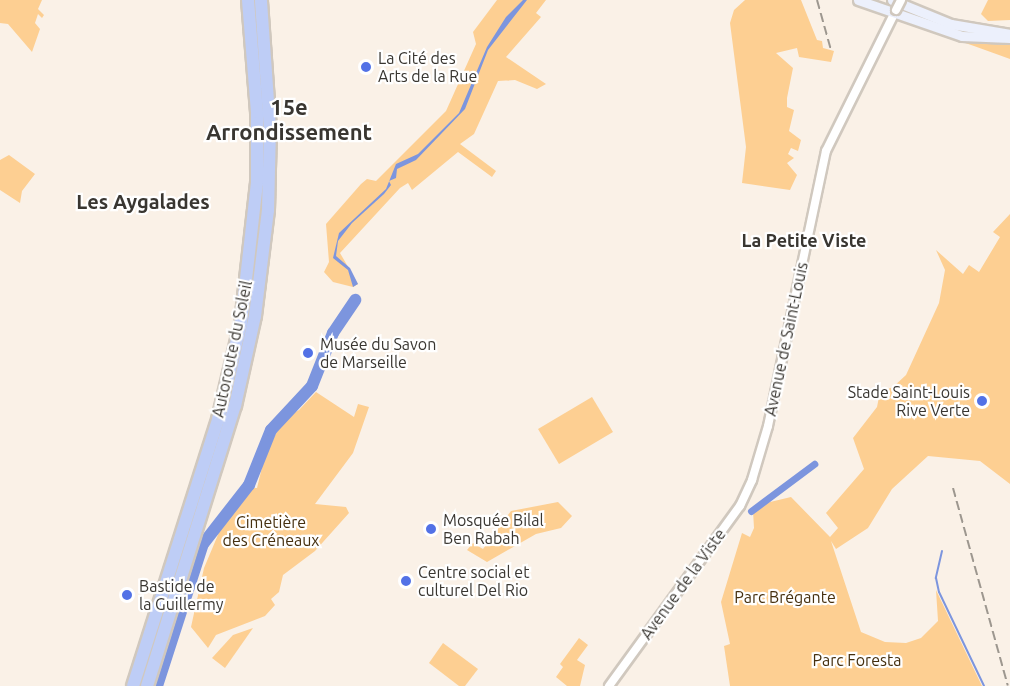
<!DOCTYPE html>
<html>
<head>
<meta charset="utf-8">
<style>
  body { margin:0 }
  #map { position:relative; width:1010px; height:686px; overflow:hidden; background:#faf1e7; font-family:Ubuntu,sans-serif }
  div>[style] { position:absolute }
  .green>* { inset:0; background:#fdcf92 }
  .water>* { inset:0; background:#7c95de }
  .stream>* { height:2px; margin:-1px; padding:0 1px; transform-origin:1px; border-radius:1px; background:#7c95de }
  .canal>* { height:7px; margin:-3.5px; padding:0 3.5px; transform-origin:3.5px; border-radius:3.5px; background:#7c95de }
  .river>* { height:12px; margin:-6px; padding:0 6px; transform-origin:6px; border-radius:6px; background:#7c95de }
  .roads { filter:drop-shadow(2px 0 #d0c8be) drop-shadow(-2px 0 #d0c8be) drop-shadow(0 2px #d0c8be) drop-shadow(0 -2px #d0c8be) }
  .tertiary>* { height:8px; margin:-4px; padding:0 4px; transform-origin:4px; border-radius:4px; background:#fff }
  .secondary>* { height:9px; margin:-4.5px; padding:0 4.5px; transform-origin:4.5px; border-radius:4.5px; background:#ecf0fc }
  .motorway>* { height:12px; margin:-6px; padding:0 6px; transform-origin:6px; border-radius:6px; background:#becdf6 }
  .rail>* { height:2px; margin-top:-1px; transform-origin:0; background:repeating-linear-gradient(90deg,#9d978f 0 9px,transparent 0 13.5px) }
  .bridges { filter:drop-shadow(2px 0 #d0c8be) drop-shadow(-2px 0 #d0c8be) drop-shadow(0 2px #d0c8be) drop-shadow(0 -2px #d0c8be) }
  .tertiary-bridge>* { height:8px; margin:-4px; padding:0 4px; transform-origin:4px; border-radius:4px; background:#fff }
  .dots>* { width:16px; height:16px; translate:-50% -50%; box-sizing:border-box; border:3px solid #fff; border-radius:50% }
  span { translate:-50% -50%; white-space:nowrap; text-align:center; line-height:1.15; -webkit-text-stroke:4.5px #fff; paint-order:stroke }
  .poi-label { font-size:16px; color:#393631 }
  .left { translate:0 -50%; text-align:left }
  .right { translate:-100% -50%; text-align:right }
  .street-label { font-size:16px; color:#393631 }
  .park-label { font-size:16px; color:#46300f }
  .neighbourhood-label { font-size:18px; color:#393631; font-weight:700 }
  .quarter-label { font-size:20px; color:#393631; font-weight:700 }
  .district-label { font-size:22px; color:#393631; font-weight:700 }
</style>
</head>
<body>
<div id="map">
  <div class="green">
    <div style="clip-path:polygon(0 0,42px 0,38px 9px,44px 15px,42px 18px,38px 14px,35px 23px,40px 29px,32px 52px,8px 24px,0 23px)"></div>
    <div style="clip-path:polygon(497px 0,546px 0,536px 13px,541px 17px,506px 57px,546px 84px,537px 89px,515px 80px,498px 81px,474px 134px,460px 144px,496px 171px,492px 177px,458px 152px,412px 190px,408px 183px,400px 188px,340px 253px,358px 284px,353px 287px,333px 282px,324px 272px,329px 262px,326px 224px,361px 184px,367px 179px,376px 181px,446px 111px,476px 44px,473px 32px)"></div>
    <div style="clip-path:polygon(745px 0,801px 0,817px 40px,822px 41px,823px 48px,834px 51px,831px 62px,799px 57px,797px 48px,776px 53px,793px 68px,787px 98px,787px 107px,794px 110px,789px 131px,801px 140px,798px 151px,791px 148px,788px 154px,794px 158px,787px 163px,797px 175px,790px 190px,742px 183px,746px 147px,730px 23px,734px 10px)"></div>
    <div style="clip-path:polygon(988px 0,1010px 0,1010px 20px,988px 21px,981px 14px)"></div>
    <div style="clip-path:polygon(951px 38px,1010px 41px,1010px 59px,974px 46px)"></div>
    <div style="clip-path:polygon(9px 155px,35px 174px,22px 191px,20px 203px,0 190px,0 160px)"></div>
    <div style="clip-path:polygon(1010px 214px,1010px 484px,980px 461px,928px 456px,892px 489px,868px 528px,836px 549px,831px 541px,861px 632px,885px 642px,906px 643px,921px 638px,938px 621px,936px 590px,982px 686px,730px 686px,724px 646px,730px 644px,721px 602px,742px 533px,750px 537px,754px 528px,753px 511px,766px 503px,791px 497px,830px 537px,838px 528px,826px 513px,864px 469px,853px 438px,877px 407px,880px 392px,893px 387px,906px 375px,939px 303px,945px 270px,936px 250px,963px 274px,969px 265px,979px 272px,1000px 237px,993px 232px)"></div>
    <div style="clip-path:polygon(316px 392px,354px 417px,358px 404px,369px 407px,353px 453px,315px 504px,346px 507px,349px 513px,315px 551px,283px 575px,279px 592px,271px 599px,275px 605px,265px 616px,216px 635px,208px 648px,191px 627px,204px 568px,220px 530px,250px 488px,257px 488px,265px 455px,284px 418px,299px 410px)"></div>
    <div style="clip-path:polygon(592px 397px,613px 432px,559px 464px,538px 429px)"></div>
    <div style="clip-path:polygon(558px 502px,572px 516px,561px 528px,536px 534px,487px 562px,467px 550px,473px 543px,483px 549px,511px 511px)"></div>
    <div style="clip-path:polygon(253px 628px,225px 668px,212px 658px,233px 635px)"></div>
    <div style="clip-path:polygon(579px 638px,588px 645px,577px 660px,585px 665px,580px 686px,567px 686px,556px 677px,563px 667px,560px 664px)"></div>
    <div style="clip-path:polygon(443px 643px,478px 669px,465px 686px,459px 686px,429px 663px)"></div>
  </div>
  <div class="water">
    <div style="clip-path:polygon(523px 0,527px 0,488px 50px,465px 109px,416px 160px,397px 169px,396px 178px,389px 181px,391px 185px,384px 194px,352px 223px,338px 241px,336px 256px,350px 268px,358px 284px,353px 287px,348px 270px,333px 258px,339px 233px,386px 189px,396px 164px,418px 154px,459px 113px,487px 47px,506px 17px)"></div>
  </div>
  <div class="stream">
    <div style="left:942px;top:551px;width:28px;rotate:103deg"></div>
    <div style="left:936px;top:578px;width:14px;rotate:78deg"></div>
    <div style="left:939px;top:592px;width:104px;rotate:64.4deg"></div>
  </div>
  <div class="canal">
    <div style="left:751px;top:511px;width:79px;rotate:-36.7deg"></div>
  </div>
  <div class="river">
    <div style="left:157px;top:686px;width:149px;rotate:-72.1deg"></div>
    <div style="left:203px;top:544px;width:75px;rotate:-52.1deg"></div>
    <div style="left:249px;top:485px;width:59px;rotate:-68.2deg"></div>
    <div style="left:271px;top:430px;width:60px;rotate:-47deg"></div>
    <div style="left:312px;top:386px;width:57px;rotate:-68.4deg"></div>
    <div style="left:333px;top:333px;width:40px;rotate:-56deg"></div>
  </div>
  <div class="roads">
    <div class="tertiary">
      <div style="left:609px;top:686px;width:223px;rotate:-54deg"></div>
      <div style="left:740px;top:506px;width:29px;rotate:-65deg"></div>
      <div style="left:752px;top:480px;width:56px;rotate:-73.5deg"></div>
      <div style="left:768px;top:426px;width:281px;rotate:-78.1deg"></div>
      <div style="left:826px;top:151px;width:157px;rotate:-63.6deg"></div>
    </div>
    <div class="secondary">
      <div style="left:858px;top:0;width:110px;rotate:19.1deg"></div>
      <div style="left:962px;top:36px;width:48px;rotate:2.4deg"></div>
      <div style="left:892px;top:0;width:64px;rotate:22.1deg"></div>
      <div style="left:951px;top:24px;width:60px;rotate:9.6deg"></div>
    </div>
    <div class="motorway">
      <div style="left:133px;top:686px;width:279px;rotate:-72.3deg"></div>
      <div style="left:218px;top:420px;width:100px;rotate:-76.7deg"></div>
      <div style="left:241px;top:323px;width:141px;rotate:-83.5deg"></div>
      <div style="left:257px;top:183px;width:71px;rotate:-90deg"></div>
      <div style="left:257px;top:112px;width:112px;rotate:-94.6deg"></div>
      <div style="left:147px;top:686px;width:294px;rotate:-72.6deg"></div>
      <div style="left:235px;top:406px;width:92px;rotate:-77.5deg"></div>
      <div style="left:255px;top:316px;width:107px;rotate:-83deg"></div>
      <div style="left:268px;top:210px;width:80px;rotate:-88.6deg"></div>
      <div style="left:270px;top:130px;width:130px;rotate:-94deg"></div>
    </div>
  </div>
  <div class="rail">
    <div style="left:817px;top:0;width:52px;rotate:74.4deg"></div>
    <div style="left:953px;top:488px;width:205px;rotate:74.5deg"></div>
  </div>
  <div class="bridges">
    <div class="tertiary-bridge">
      <div style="left:896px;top:10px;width:11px;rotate:-63deg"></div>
    </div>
  </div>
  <div class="dots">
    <div style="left:366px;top:67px;background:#5271e6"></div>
    <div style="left:308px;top:353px;background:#5271e6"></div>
    <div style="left:982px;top:401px;background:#5271e6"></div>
    <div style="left:431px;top:529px;background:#5271e6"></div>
    <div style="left:406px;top:581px;background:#5271e6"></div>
    <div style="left:127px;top:595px;background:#5271e6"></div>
  </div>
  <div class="poi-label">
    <span class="left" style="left:378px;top:67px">La Cité des<br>Arts de la Rue</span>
    <span class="left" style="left:320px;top:353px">Musée du Savon<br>de Marseille</span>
    <span class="right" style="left:970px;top:401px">Stade Saint-Louis<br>Rive Verte</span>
    <span class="left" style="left:443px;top:529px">Mosquée Bilal<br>Ben Rabah</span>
    <span class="left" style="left:418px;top:581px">Centre social et<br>culturel Del Rio</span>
    <span class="left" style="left:139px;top:595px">Bastide de<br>la Guillermy</span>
  </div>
  <div class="street-label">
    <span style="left:786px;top:339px;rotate:-78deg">Avenue de Saint-Louis</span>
    <span style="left:232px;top:349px;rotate:-78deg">Autoroute du Soleil</span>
    <span style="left:683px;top:584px;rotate:-54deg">Avenue de la Viste</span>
  </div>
  <div class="park-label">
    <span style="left:271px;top:531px">Cimetière<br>des Créneaux</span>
    <span style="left:785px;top:597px">Parc Brégante</span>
    <span style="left:857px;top:660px">Parc Foresta</span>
  </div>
  <div class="neighbourhood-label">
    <span style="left:804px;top:240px">La Petite Viste</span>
  </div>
  <div class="quarter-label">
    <span style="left:143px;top:201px">Les Aygalades</span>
  </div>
  <div class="district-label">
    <span style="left:289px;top:119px">15e<br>Arrondissement</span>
  </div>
</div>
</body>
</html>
